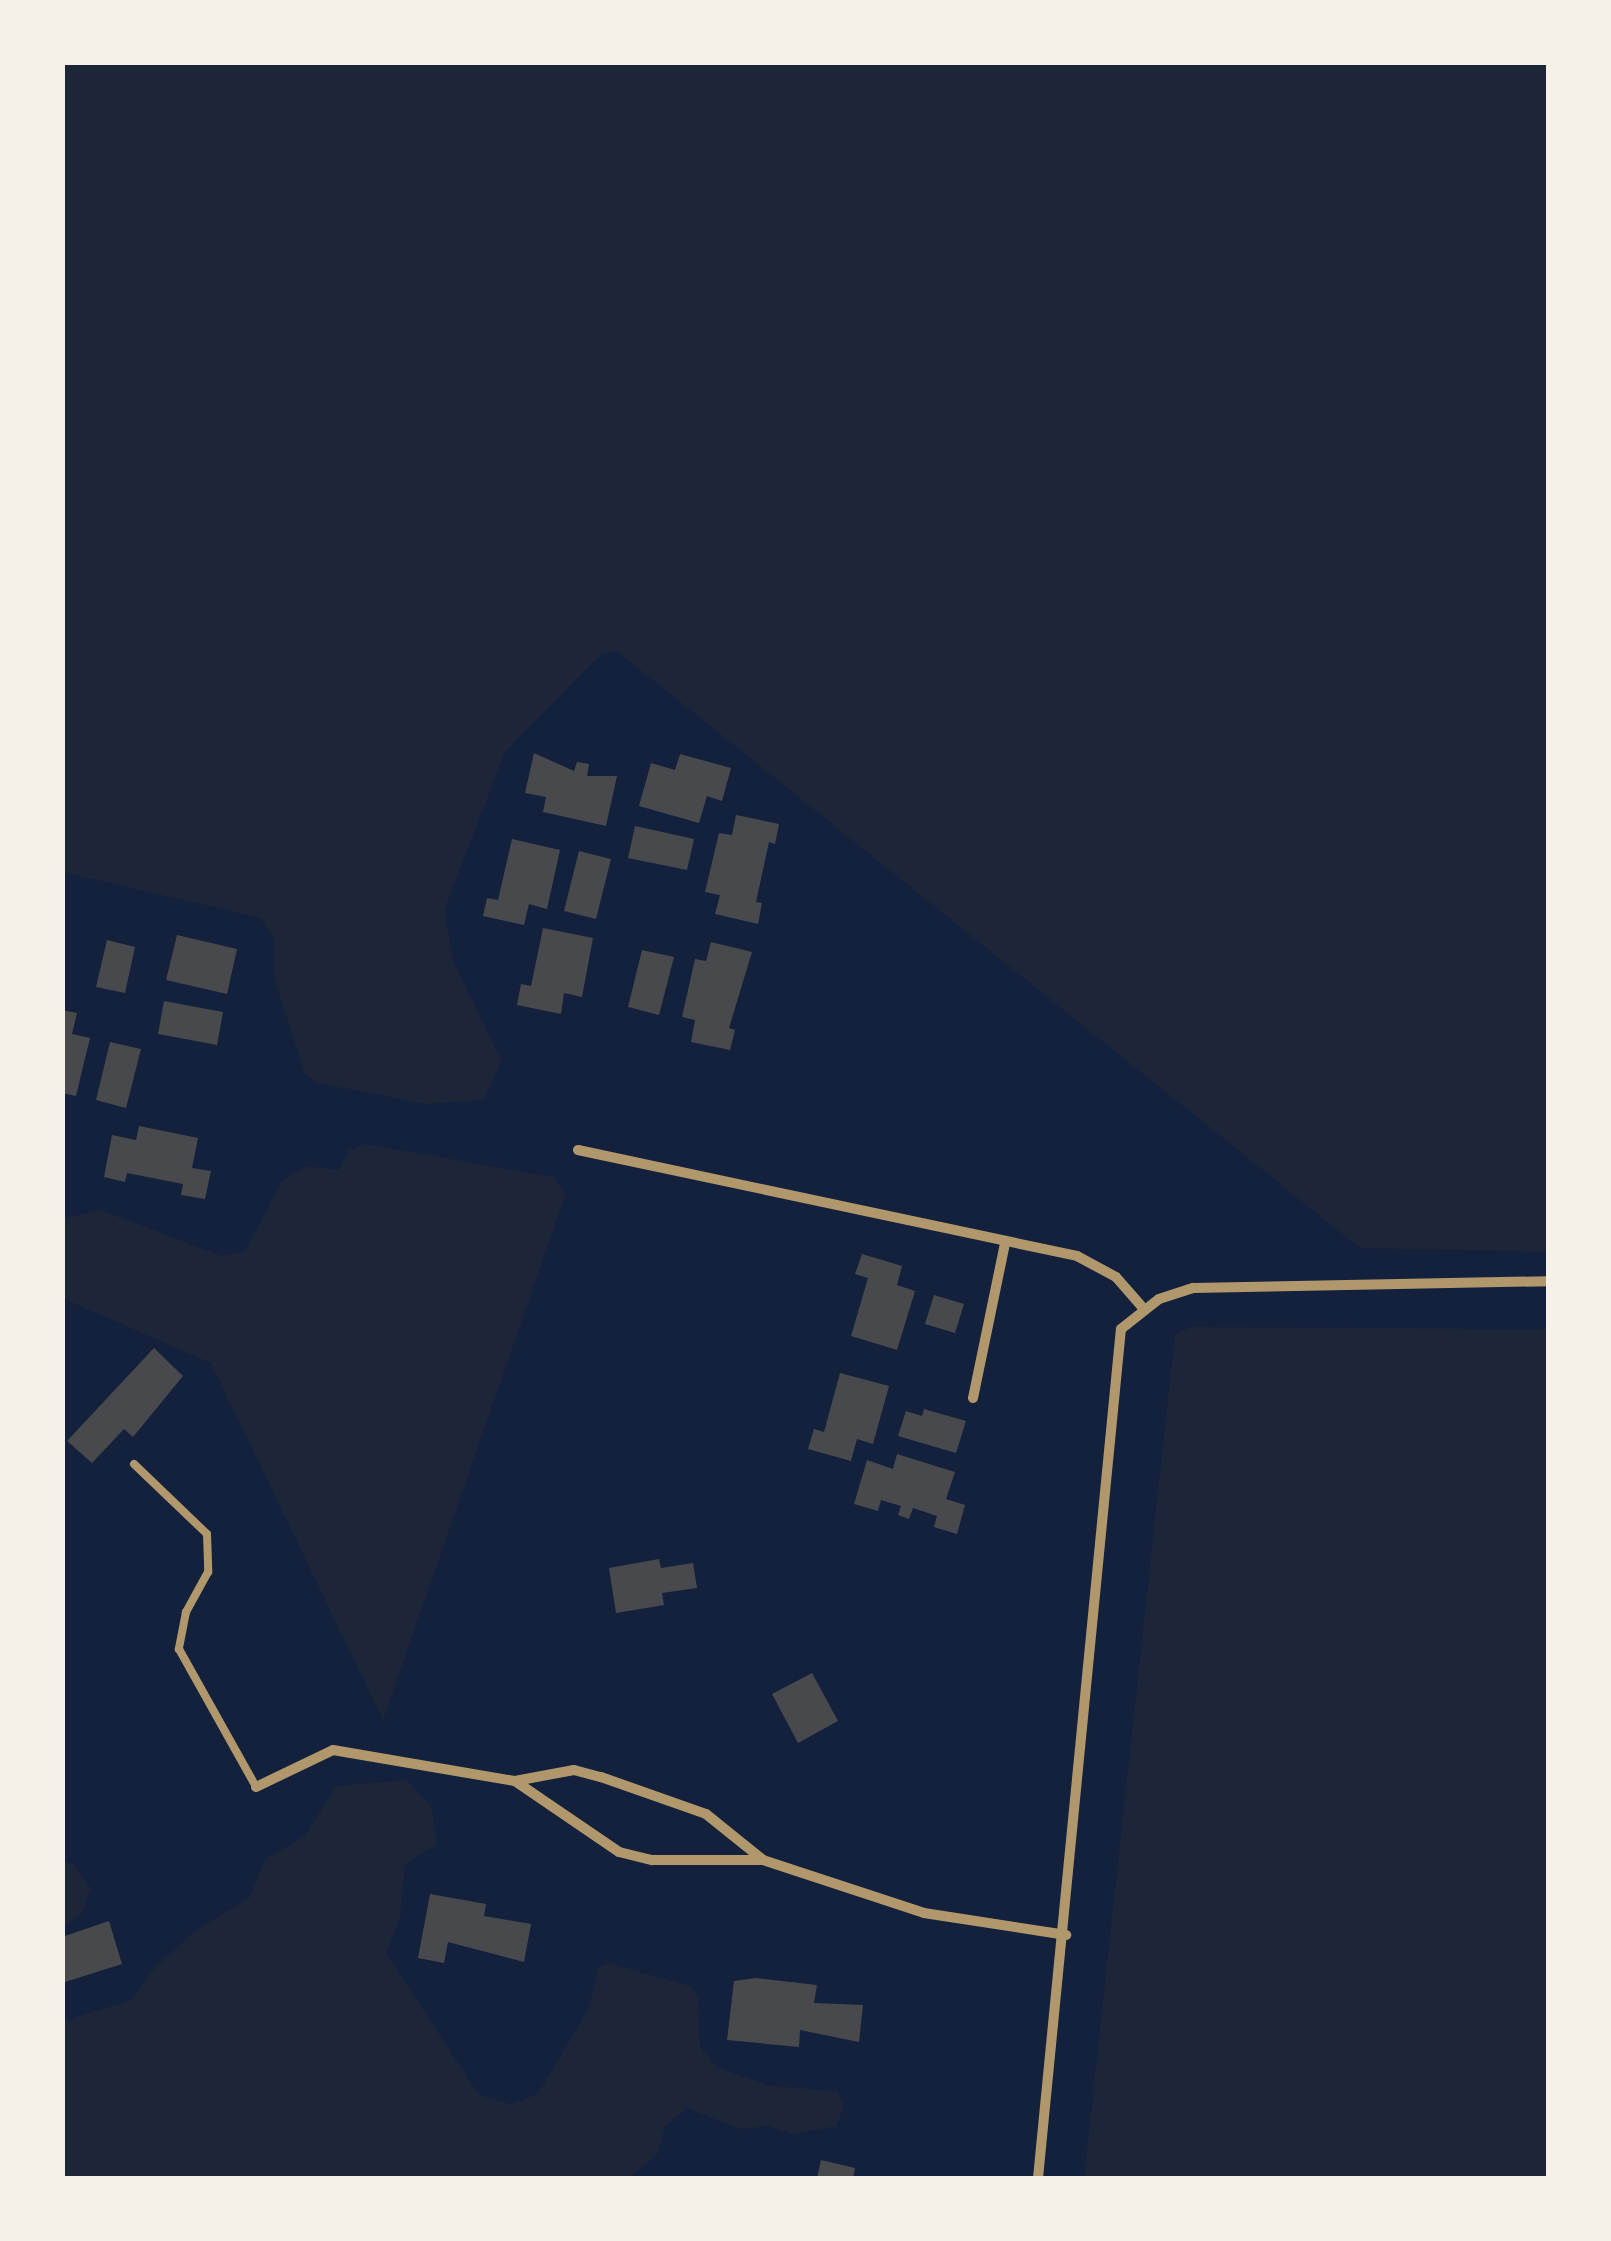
<!DOCTYPE html>
<html>
<head>
<meta charset="utf-8">
<style>
  body { margin:0 }
  #map { position:relative; width:1611px; height:2241px; overflow:hidden; background:#14213d; font-family:"PT Sans",sans-serif }
  div>[style] { position:absolute }
  .green>* { inset:0; background:#1d2539 }
  .building>* { inset:0; background:#48494c }
  .service>* { height:8px; margin:-4px; padding:0 4px; transform-origin:4px; border-radius:4px; background:#b1986c }
  .minor>* { height:10px; margin:-5px; padding:0 5px; transform-origin:5px; border-radius:5px; background:#b1986c }
  span { translate:-50% -50%; white-space:nowrap; text-align:center; line-height:1.15; -webkit-text-stroke:8px #f6f1e7; paint-order:stroke }
  .frame { position:absolute; inset:0; border:65px solid #f6f1e7; pointer-events:none }
</style>
</head>
<body>
<div id="map">
  <div class="green">
    <div style="clip-path:polygon(63px 62px,1548px 63px,1548px 1252px,1360px 1248px,617px 651px,601px 654px,505px 752px,444px 910px,453px 960px,501px 1061px,484px 1100px,427px 1104px,318px 1083px,305px 1073px,275px 981px,275px 939px,260px 918px,63px 872px)"></div>
    <div style="clip-path:polygon(365px 1144px,553px 1177px,566px 1193px,383px 1720px,211px 1363px,62px 1298px,63px 1219px,100px 1210px,222px 1256px,245px 1251px,282px 1181px,306px 1166px,339px 1170px,349px 1150px)"></div>
    <div style="clip-path:polygon(1191px 1327px,1548px 1329px,1548px 2178px,1084px 2178px,1175px 1334px)"></div>
    <div style="clip-path:polygon(406px 1780px,431px 1806px,437px 1844px,405px 1864px,400px 1917px,386px 1953px,479px 2095px,511px 2104px,538px 2094px,589px 2008px,598px 1968px,608px 1963px,690px 1986px,698px 1997px,700px 2047px,718px 2068px,771px 2086px,838px 2091px,844px 2107px,836px 2126px,792px 2134px,769px 2126px,740px 2129px,687px 2108px,665px 2126px,658px 2153px,630px 2178px,63px 2178px,63px 2021px,132px 2000px,152px 1971px,196px 1930px,249px 1898px,266px 1859px,305px 1836px,336px 1786px)"></div>
    <div style="clip-path:polygon(63px 1862px,74px 1864px,91px 1889px,82px 1913px,63px 1927px)"></div>
  </div>
  <div class="building">
    <div style="clip-path:polygon(534px 753px,574px 771px,577px 762px,589px 764px,587px 776px,617px 776px,606px 826px,543px 812px,546px 797px,525px 793px)"></div>
    <div style="clip-path:polygon(680px 754px,731px 768px,722px 801px,707px 796px,699px 823px,639px 806px,651px 763px,675px 770px)"></div>
    <div style="clip-path:polygon(736px 815px,779px 824px,775px 844px,769px 842px,756px 902px,762px 903px,758px 924px,715px 914px,720px 895px,705px 892px,719px 833px,732px 835px)"></div>
    <div style="clip-path:polygon(635px 826px,694px 839px,687px 870px,628px 858px)"></div>
    <div style="clip-path:polygon(512px 839px,560px 850px,547px 909px,529px 904px,524px 925px,483px 916px,487px 898px,498px 900px)"></div>
    <div style="clip-path:polygon(579px 851px,611px 859px,596px 919px,564px 911px)"></div>
    <div style="clip-path:polygon(543px 928px,593px 938px,582px 997px,564px 993px,561px 1014px,517px 1005px,521px 984px,531px 986px)"></div>
    <div style="clip-path:polygon(177px 935px,237px 949px,227px 994px,166px 980px)"></div>
    <div style="clip-path:polygon(107px 940px,135px 947px,125px 993px,96px 987px)"></div>
    <div style="clip-path:polygon(711px 942px,752px 952px,729px 1028px,735px 1030px,730px 1050px,691px 1042px,695px 1020px,682px 1017px,695px 959px,706px 961px)"></div>
    <div style="clip-path:polygon(642px 950px,674px 957px,659px 1015px,628px 1007px)"></div>
    <div style="clip-path:polygon(164px 1001px,223px 1012px,217px 1045px,158px 1034px)"></div>
    <div style="clip-path:polygon(62px 1010px,77px 1013px,72px 1034px,90px 1038px,76px 1096px,62px 1093px)"></div>
    <div style="clip-path:polygon(110px 1042px,141px 1049px,126px 1108px,96px 1100px)"></div>
    <div style="clip-path:polygon(139px 1126px,198px 1138px,192px 1168px,211px 1171px,205px 1199px,181px 1195px,183px 1184px,127px 1173px,125px 1182px,104px 1177px,112px 1135px,136px 1140px)"></div>
    <div style="clip-path:polygon(862px 1254px,902px 1266px,897px 1285px,915px 1291px,897px 1350px,851px 1336px,868px 1278px,855px 1274px)"></div>
    <div style="clip-path:polygon(934px 1295px,964px 1304px,955px 1333px,925px 1324px)"></div>
    <div style="clip-path:polygon(154px 1348px,183px 1376px,133px 1437px,124px 1429px,92px 1463px,67px 1441px)"></div>
    <div style="clip-path:polygon(840px 1373px,889px 1386px,873px 1444px,857px 1439px,851px 1461px,808px 1449px,814px 1429px,824px 1432px)"></div>
    <div style="clip-path:polygon(924px 1409px,966px 1421px,956px 1453px,898px 1436px,906px 1411px,922px 1416px)"></div>
    <div style="clip-path:polygon(897px 1454px,955px 1472px,946px 1499px,965px 1505px,957px 1534px,934px 1527px,937px 1516px,913px 1508px,909px 1519px,898px 1515px,901px 1506px,881px 1500px,878px 1511px,854px 1504px,867px 1460px,893px 1469px)"></div>
    <div style="clip-path:polygon(659px 1559px,661px 1568px,693px 1563px,697px 1588px,662px 1593px,664px 1605px,616px 1613px,609px 1568px)"></div>
    <div style="clip-path:polygon(812px 1673px,838px 1721px,798px 1743px,772px 1694px)"></div>
    <div style="clip-path:polygon(430px 1894px,486px 1904px,484px 1916px,531px 1924px,524px 1962px,448px 1942px,444px 1963px,418px 1958px)"></div>
    <div style="clip-path:polygon(109px 1921px,122px 1964px,62px 1983px,62px 1937px)"></div>
    <div style="clip-path:polygon(756px 1978px,817px 1985px,814px 2003px,863px 2005px,859px 2042px,800px 2030px,799px 2047px,727px 2040px,734px 1981px)"></div>
    <div style="clip-path:polygon(821px 2160px,855px 2168px,853px 2178px,817px 2178px)"></div>
  </div>
  <div class="service">
    <div style="left:134px;top:1464px;width:101px;rotate:43.8deg"></div>
    <div style="left:207px;top:1534px;width:38px;rotate:88deg"></div>
    <div style="left:208px;top:1572px;width:46px;rotate:118.8deg"></div>
    <div style="left:186px;top:1612px;width:38px;rotate:101deg"></div>
    <div style="left:179px;top:1649px;width:158px;rotate:60.8deg"></div>
  </div>
  <div class="minor">
    <div style="left:578px;top:1150px;width:510px;rotate:11.99deg"></div>
    <div style="left:1077px;top:1256px;width:44px;rotate:28.3deg"></div>
    <div style="left:1116px;top:1277px;width:41px;rotate:48.9deg"></div>
    <div style="left:973px;top:1398px;width:158px;rotate:-78.3deg"></div>
    <div style="left:515px;top:1781px;width:60px;rotate:-10.6deg"></div>
    <div style="left:574px;top:1770px;width:28px;rotate:15deg"></div>
    <div style="left:601px;top:1777px;width:111px;rotate:19.4deg"></div>
    <div style="left:706px;top:1814px;width:72px;rotate:38.8deg"></div>
    <div style="left:256px;top:1787px;width:85px;rotate:-25.7deg"></div>
    <div style="left:333px;top:1750px;width:185px;rotate:9.7deg"></div>
    <div style="left:515px;top:1781px;width:126px;rotate:34.3deg"></div>
    <div style="left:619px;top:1852px;width:34px;rotate:14deg"></div>
    <div style="left:652px;top:1860px;width:111px"></div>
    <div style="left:763px;top:1860px;width:169px;rotate:18.2deg"></div>
    <div style="left:924px;top:1913px;width:144px;rotate:8.8deg"></div>
    <div style="left:1038px;top:2178px;width:853px;rotate:-84.42deg"></div>
    <div style="left:1121px;top:1329px;width:48px;rotate:-38.3deg"></div>
    <div style="left:1159px;top:1299px;width:36px;rotate:-18deg"></div>
    <div style="left:1193px;top:1288px;width:355px;rotate:-1.1deg"></div>
  </div>
  <div class="frame"></div>
</div>
</body>
</html>
